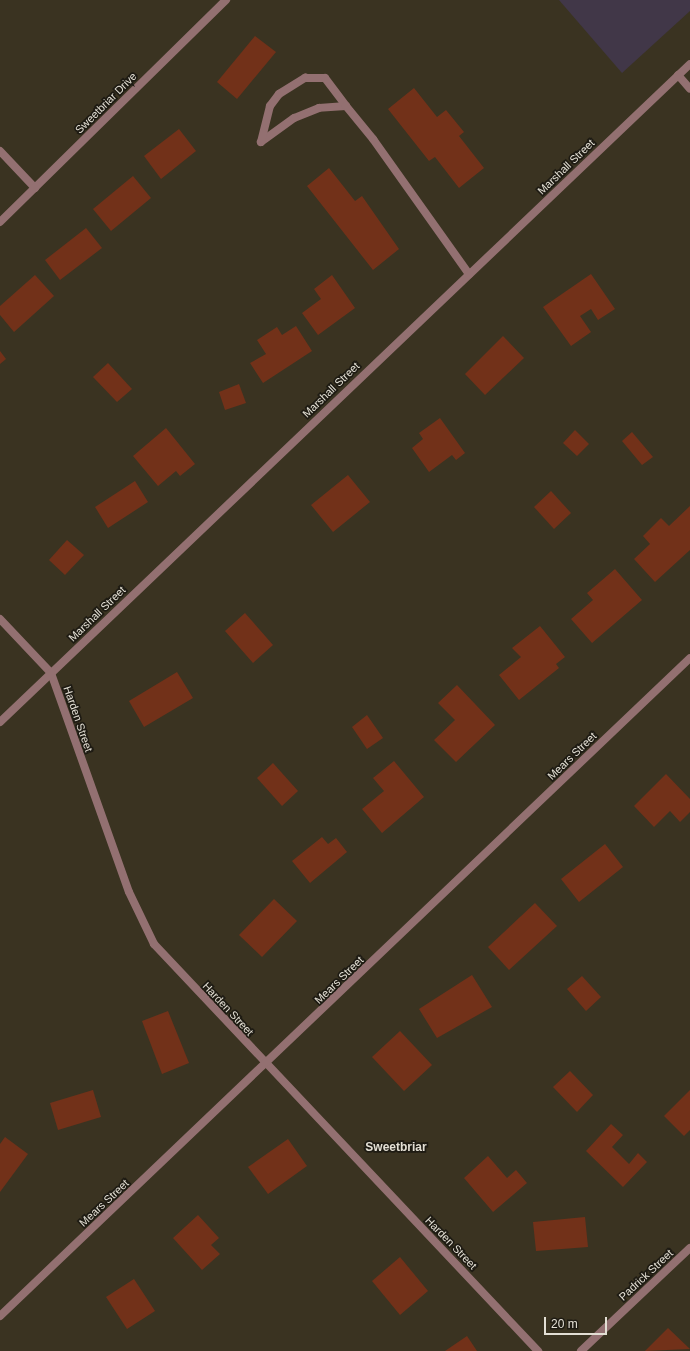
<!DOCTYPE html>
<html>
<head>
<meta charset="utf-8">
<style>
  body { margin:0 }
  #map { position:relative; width:690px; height:1351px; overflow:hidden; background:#3a3321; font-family:Arial,sans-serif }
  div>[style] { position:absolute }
  .industrial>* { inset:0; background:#413748 }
  .building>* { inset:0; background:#723119 }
  .lane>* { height:8px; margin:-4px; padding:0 4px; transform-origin:4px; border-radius:4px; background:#937071 }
  .street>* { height:8px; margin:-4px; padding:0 4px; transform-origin:4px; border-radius:4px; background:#937071 }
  span { translate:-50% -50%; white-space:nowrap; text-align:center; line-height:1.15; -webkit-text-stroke:3.5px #1e1b13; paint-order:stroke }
  .street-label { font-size:11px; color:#e3dfd4 }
  .neighbourhood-label { font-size:12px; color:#e3dfd4; font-weight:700 }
  .scale { position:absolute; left:544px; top:1317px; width:63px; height:18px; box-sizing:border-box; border:2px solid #e3dfd4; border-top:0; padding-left:5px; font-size:12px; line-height:14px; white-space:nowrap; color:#e3dfd4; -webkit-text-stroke:3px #1e1b13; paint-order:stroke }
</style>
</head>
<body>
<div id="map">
  <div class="industrial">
    <div style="clip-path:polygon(559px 0,690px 0,690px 11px,622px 73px)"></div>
  </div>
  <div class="building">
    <div style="clip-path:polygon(255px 36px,276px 52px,237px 99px,217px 82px)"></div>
    <div style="clip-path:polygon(414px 88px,437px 117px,446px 110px,464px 132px,459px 136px,484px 168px,459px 188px,435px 157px,429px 161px,388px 109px)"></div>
    <div style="clip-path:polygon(179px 129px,196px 151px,161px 179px,144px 156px)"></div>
    <div style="clip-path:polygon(329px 168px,355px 201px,362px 196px,399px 249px,373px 270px,307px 186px)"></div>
    <div style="clip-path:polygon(133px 176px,151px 198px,111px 231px,93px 209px)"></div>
    <div style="clip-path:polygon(86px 228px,102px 248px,60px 280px,45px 260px)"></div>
    <div style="clip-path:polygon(591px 274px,615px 309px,598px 320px,591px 309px,580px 316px,591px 332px,571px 346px,543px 307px)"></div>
    <div style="clip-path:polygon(35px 275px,54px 296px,14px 332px,0 315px,0 306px)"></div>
    <div style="clip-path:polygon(332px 275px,355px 308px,318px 335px,302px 313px,321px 299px,314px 289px)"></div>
    <div style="clip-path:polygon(296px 326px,312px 351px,263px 383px,250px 363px,266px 354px,257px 340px,277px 327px,282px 335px)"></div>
    <div style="clip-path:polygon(503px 336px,524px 358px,485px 395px,465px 374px)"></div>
    <div style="clip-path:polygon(0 351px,6px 359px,0 364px)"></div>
    <div style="clip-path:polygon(108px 363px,132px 389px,117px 402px,93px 377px)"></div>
    <div style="clip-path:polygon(239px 384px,246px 403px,225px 410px,219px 392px)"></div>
    <div style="clip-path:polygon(440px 418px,465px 453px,456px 460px,452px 455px,429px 472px,412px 448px,423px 439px,419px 433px)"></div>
    <div style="clip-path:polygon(166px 428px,195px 464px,180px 476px,176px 471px,158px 486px,133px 456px)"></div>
    <div style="clip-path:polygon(575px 430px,589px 444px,577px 456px,563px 443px)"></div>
    <div style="clip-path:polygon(632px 432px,653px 457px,642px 465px,622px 441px)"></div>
    <div style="clip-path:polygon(348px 475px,370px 502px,333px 532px,311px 505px)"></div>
    <div style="clip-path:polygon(135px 481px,148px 502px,108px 528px,95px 507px)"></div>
    <div style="clip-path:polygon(551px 491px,571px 513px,554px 529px,534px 507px)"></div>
    <div style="clip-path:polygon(690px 506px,690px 550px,655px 582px,634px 559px,650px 544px,643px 536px,661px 518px,669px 526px)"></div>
    <div style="clip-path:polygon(67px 540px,84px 555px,65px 575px,49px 560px)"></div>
    <div style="clip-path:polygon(615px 569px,642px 600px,592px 643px,571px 619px,593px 600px,587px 593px)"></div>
    <div style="clip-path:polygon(245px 613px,273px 645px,253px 663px,225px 631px)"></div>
    <div style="clip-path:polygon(540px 626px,565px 657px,556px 664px,559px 668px,519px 700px,499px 675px,521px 657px,512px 648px)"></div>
    <div style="clip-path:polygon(177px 672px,193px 698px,144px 727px,129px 701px)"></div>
    <div style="clip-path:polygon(457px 685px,495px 725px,456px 762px,434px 740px,455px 720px,438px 703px)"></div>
    <div style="clip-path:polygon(367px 715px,383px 738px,367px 749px,352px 727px)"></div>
    <div style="clip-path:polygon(394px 761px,424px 797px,382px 833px,362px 809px,384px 791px,373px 778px)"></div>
    <div style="clip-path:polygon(273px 763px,298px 791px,282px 806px,257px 778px)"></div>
    <div style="clip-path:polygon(666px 774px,690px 799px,690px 812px,680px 822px,670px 811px,654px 827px,634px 806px)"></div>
    <div style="clip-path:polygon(322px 837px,328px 844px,336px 838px,347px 852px,310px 883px,292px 861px)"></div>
    <div style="clip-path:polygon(605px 844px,623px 867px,579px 902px,561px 879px)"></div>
    <div style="clip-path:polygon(274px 899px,297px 921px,262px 957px,239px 935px)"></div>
    <div style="clip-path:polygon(535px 903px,557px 926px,509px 970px,488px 947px)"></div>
    <div style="clip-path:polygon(472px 975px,492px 1007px,437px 1038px,419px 1009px)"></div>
    <div style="clip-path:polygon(582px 976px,601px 997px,586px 1011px,567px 989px)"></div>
    <div style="clip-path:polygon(168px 1011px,189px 1063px,162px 1074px,142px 1021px)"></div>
    <div style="clip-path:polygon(400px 1031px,432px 1065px,404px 1091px,372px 1057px)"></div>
    <div style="clip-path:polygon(570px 1071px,593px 1095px,577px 1112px,553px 1087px)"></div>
    <div style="clip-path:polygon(93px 1090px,101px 1117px,58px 1130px,50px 1103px)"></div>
    <div style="clip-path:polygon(690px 1090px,690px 1130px,684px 1136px,664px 1116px)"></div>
    <div style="clip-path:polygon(611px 1124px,623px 1135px,612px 1147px,629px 1164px,638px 1153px,647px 1162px,623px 1187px,586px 1151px)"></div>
    <div style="clip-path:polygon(5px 1137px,28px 1154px,0 1192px,0 1144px)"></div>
    <div style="clip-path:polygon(288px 1139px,307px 1166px,268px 1194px,248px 1167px)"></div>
    <div style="clip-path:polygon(488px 1156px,507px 1178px,516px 1170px,527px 1183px,493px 1212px,464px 1178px)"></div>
    <div style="clip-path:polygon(198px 1215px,219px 1238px,211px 1245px,220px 1254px,202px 1270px,173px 1238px)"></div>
    <div style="clip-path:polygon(585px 1217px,588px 1247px,536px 1251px,533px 1222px)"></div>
    <div style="clip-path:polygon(400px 1257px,428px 1291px,400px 1315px,372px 1281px)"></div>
    <div style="clip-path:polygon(134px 1279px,155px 1311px,127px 1329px,106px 1297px)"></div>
    <div style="clip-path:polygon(668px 1328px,690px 1349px,645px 1351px)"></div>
    <div style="clip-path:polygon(467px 1336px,477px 1351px,445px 1351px)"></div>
  </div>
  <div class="lane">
    <div style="left:346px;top:106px;width:27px;rotate:176deg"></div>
    <div style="left:319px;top:108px;width:27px;rotate:158deg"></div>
    <div style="left:294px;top:118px;width:41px;rotate:144deg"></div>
    <div style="left:261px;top:142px;width:37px;rotate:-76deg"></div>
    <div style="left:270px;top:106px;width:15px;rotate:-53deg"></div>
    <div style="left:279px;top:94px;width:31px;rotate:-32deg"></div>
    <div style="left:305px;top:78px;width:20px"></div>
    <div style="left:325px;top:78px;width:35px;rotate:53deg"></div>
    <div style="left:346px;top:106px;width:43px;rotate:50.7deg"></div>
    <div style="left:373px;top:139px;width:166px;rotate:54.6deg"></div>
  </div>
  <div class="street">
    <div style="left:678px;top:75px;width:18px;rotate:49deg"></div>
    <div style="left:0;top:151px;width:51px;rotate:46.6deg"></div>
    <div style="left:0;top:222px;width:317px;rotate:-44.5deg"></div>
    <div style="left:0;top:619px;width:74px;rotate:46.6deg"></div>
    <div style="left:51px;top:673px;width:232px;rotate:70.4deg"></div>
    <div style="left:129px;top:892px;width:58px;rotate:64.3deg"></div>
    <div style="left:154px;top:944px;width:560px;rotate:46.67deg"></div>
    <div style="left:0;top:722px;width:953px;rotate:-43.64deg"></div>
    <div style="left:0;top:1316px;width:953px;rotate:-43.64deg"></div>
    <div style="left:581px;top:1351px;width:150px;rotate:-43.4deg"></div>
  </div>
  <div class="street-label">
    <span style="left:106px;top:103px;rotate:-45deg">Sweetbriar Drive</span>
    <span style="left:566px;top:167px;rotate:-44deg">Marshall Street</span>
    <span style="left:331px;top:390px;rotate:-44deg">Marshall Street</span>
    <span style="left:97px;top:614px;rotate:-44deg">Marshall Street</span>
    <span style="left:78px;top:719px;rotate:71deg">Harden Street</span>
    <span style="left:572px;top:756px;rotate:-44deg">Mears Street</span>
    <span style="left:339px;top:980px;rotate:-44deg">Mears Street</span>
    <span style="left:228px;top:1009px;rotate:47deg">Harden Street</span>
    <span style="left:104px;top:1203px;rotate:-43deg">Mears Street</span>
    <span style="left:451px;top:1243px;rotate:46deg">Harden Street</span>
    <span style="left:646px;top:1275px;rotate:-43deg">Padrick Street</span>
  </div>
  <div class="neighbourhood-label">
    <span style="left:396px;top:1148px">Sweetbriar</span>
  </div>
  <div class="scale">20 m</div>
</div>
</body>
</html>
